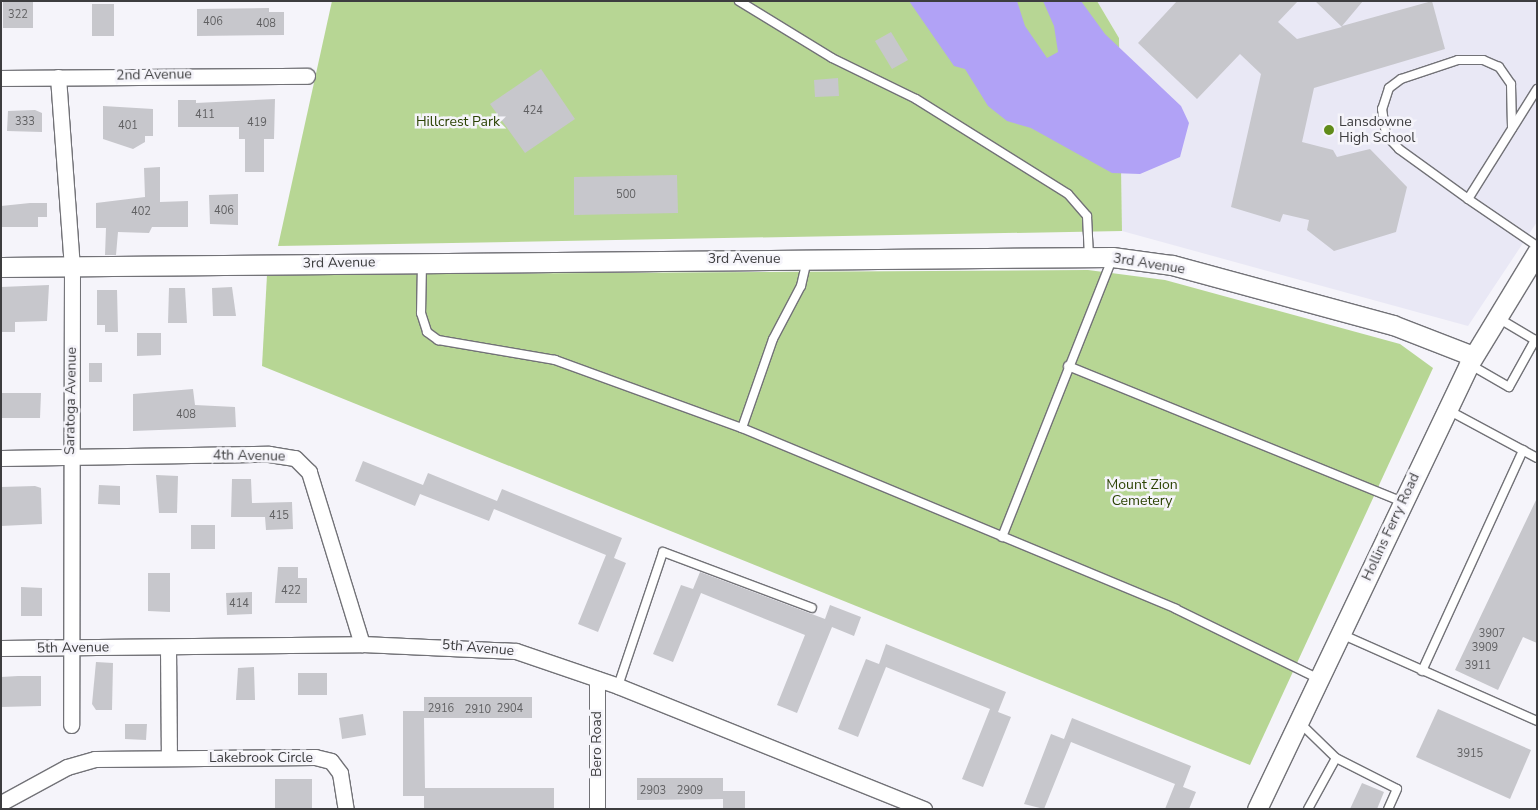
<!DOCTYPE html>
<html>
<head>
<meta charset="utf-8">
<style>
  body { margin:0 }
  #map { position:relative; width:1538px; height:810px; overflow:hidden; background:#f5f4fa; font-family:"Nunito Sans",sans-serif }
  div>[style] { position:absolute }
  .built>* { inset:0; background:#e9e8f5 }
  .green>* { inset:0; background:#b7d694 }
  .water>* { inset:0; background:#b1a2f6 }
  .building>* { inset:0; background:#c7c7cc }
  .roads { filter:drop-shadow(1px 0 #727277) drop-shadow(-1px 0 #727277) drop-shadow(0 1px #727277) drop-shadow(0 -1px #727277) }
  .service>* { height:8px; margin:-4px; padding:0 4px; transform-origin:4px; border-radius:4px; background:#fff }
  .minor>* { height:15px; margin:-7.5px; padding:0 7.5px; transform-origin:7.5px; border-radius:7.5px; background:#fff }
  .tertiary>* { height:19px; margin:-9.5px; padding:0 9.5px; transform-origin:9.5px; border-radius:9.5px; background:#fff }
  .dots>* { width:14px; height:14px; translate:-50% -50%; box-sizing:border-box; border:2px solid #f5f4fa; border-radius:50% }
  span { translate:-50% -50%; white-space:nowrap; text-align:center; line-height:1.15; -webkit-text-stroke:5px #f5f4fa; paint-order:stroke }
  .number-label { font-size:11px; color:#606062 }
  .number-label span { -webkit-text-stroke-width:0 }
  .street-label { font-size:14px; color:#3d3d3f }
  .park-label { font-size:14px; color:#2c4304 }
  .poi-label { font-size:14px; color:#3d3d3f }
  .left { translate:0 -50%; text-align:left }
  .frame { position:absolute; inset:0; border:2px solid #3d3d3f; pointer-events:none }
</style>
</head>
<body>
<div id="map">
  <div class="built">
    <div style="clip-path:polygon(1097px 1px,1537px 1px,1537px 222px,1468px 326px,1122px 231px,1119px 38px)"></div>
  </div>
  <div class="green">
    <div style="clip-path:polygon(332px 1px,1097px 1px,1119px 38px,1122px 231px,278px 246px)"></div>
    <div style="clip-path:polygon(1088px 270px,1165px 280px,1400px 344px,1433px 368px,1250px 765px,262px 366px,267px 275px)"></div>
  </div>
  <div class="water">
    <div style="clip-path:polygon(909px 1px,1017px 1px,1025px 26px,1047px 58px,1058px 52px,1054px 26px,1043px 1px,1081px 1px,1105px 34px,1181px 106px,1189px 123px,1180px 157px,1140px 174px,1112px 173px,1031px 128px,1007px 121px,988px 106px,965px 69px,954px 66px)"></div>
  </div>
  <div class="building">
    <div style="clip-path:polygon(3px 1px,33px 1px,33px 28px,3px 28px)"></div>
    <div style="clip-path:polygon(1177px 1px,1298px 1px,1278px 22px,1297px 39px,1342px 27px,1315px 1px,1363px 1px,1342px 26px,1432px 1px,1445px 49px,1314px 88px,1302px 142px,1333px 150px,1337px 157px,1370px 149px,1407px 187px,1396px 232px,1334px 251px,1307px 230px,1309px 220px,1283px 214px,1280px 222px,1231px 207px,1261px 74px,1240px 54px,1197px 99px,1138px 43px)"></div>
    <div style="clip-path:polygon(92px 4px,114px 4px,114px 36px,92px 36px)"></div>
    <div style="clip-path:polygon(269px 8px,269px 12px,284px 12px,284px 35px,197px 36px,197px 9px)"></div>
    <div style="clip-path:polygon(891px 32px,908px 60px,892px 69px,875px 41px)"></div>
    <div style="clip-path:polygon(541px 69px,575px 119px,525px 153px,490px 104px)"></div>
    <div style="clip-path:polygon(838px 78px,839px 96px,815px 97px,814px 80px)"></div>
    <div style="clip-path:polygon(275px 99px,274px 139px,264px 139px,264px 172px,245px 172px,245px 139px,239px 139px,239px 127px,178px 127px,178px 100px,196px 100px,196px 103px)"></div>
    <div style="clip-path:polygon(103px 106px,153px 109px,153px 136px,145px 136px,145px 142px,133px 149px,103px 139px)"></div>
    <div style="clip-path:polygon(35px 110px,42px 113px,42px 132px,7px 131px,8px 111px)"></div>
    <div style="clip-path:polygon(160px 167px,160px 202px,188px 201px,188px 227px,152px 227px,149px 233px,118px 232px,116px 255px,105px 255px,106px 228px,96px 228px,96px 203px,145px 197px,144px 168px)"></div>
    <div style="clip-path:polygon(677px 175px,678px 213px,574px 215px,574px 177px)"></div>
    <div style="clip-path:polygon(238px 194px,238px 225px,210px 224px,209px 195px)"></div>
    <div style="clip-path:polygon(30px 203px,47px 203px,47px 217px,38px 217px,38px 227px,1px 227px,1px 206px)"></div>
    <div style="clip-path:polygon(49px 285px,47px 321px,15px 322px,15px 332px,1px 332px,1px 287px)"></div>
    <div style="clip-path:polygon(232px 287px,236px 316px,213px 316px,212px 288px)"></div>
    <div style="clip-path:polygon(169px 288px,185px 288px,187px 323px,168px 323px)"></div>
    <div style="clip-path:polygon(97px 290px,117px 290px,118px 332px,105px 332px,105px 325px,97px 325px)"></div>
    <div style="clip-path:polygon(137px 333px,161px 333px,161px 355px,137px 356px)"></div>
    <div style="clip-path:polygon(89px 363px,102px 363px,102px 382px,89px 382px)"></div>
    <div style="clip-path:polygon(193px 389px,195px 405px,235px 407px,236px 427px,133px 431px,133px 394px)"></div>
    <div style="clip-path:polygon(1px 393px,41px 393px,40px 418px,1px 418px)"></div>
    <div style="clip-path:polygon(363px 461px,423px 485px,428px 473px,497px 501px,502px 489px,622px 538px,614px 558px,626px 563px,598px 632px,578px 624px,606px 555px,494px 509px,489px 521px,420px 494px,415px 506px,355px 481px)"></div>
    <div style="clip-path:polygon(156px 475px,178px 476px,177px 513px,159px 513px)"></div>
    <div style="clip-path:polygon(232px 479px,251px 479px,252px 503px,292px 502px,293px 529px,266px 530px,265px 517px,231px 517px)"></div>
    <div style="clip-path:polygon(99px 485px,120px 486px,120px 505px,98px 504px)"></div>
    <div style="clip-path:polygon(35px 486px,41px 488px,42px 524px,1px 526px,1px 487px)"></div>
    <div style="clip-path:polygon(1537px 498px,1537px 643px,1523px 637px,1498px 690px,1455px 670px)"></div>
    <div style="clip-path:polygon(191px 525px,215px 525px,215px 549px,191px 549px)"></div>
    <div style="clip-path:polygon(278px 567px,298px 567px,298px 578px,307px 578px,307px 603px,275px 603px)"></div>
    <div style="clip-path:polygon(700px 572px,825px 619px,830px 605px,861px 617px,854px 636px,832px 627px,797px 713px,777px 705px,805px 635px,701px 593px,673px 662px,653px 654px,681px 585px,693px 589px)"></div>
    <div style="clip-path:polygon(148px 573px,170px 573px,170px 612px,148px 611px)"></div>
    <div style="clip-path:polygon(21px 587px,42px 588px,42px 616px,21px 616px)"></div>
    <div style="clip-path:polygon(252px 592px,252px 614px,227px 615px,226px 593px)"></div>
    <div style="clip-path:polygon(886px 644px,1006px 692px,998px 712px,1011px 717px,983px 787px,962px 779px,990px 709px,886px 667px,858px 737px,838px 729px,866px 659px,879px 664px)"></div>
    <div style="clip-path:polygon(96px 662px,113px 663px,112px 710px,96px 710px,92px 704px)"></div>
    <div style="clip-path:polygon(254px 667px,255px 700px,236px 700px,238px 668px)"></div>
    <div style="clip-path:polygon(298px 673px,327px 673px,327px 695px,298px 695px)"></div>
    <div style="clip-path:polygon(18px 676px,41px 676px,41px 706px,1px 707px,1px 677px)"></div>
    <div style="clip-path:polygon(424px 697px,532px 697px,532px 718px,424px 718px,425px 788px,554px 788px,554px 809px,424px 809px,424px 796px,403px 796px,403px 711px,424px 711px)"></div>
    <div style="clip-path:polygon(1438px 709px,1531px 750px,1510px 799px,1416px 757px)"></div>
    <div style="clip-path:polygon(363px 714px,366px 735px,342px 739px,339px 718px)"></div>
    <div style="clip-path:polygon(1072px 718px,1191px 766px,1183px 787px,1196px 792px,1189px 809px,1165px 809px,1175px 784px,1071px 742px,1044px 809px,1024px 804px,1051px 734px,1064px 739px)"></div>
    <div style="clip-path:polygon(125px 724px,147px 724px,146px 740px,125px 739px)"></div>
    <div style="clip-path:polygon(637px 778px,723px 778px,723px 791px,745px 791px,745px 809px,723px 809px,723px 794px,723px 799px,637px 800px)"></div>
    <div style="clip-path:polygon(275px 779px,312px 779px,312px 809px,275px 809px)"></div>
    <div style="clip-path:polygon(1362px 783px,1384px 792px,1377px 809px,1350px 809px)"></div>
  </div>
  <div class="roads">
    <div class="service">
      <div style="left:739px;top:1px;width:109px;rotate:31.5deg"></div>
      <div style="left:832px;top:58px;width:93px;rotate:26deg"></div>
      <div style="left:916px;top:99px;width:179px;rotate:32deg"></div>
      <div style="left:1068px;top:194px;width:29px;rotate:49deg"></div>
      <div style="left:1087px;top:216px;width:41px;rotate:87.2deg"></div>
      <div style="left:1512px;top:128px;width:44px;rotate:-91.3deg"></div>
      <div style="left:1511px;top:84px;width:21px;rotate:-125deg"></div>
      <div style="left:1499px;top:67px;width:17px;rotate:-156deg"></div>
      <div style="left:1483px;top:60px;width:25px;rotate:180deg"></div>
      <div style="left:1458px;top:60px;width:60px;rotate:161.6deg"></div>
      <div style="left:1401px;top:79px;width:15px;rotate:143deg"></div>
      <div style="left:1389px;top:88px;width:22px;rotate:108deg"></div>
      <div style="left:1382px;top:109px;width:26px;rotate:81deg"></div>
      <div style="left:1386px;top:135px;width:19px;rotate:47deg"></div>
      <div style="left:1399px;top:149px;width:85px;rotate:35.9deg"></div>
      <div style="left:1468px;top:199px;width:130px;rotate:-57.9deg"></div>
      <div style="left:1468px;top:199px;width:83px;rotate:34.3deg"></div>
      <div style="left:422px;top:263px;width:50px;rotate:91.1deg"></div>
      <div style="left:421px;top:313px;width:20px;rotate:72deg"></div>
      <div style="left:427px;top:332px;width:14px;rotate:36deg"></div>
      <div style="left:438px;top:340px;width:119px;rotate:9.7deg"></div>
      <div style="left:555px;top:360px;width:199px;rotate:20deg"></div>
      <div style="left:742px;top:428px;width:470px;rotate:22.6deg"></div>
      <div style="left:1176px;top:609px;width:159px;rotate:26.1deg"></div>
      <div style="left:1469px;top:364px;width:46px;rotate:29.9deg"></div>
      <div style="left:1509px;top:387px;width:54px;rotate:-61deg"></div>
      <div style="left:1535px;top:340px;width:43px;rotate:-149.3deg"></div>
      <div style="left:1068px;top:366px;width:362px;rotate:22.1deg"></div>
      <div style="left:1448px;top:410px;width:101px;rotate:28.3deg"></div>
      <div style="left:742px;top:428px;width:94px;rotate:-70.8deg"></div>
      <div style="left:773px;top:339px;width:60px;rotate:-62.2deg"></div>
      <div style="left:801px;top:286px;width:27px;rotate:-77deg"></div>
      <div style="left:1002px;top:537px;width:299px;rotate:-68.4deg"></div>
      <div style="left:1341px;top:634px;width:214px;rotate:23.9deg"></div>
      <div style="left:1422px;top:671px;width:243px;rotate:-65.4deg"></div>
      <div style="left:618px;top:686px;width:141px;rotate:-71.4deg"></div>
      <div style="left:663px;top:552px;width:159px;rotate:20.6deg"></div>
      <div style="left:1299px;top:722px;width:52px;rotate:44.2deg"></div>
      <div style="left:1336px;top:758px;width:68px;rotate:26.9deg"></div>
      <div style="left:1397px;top:789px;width:22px;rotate:114deg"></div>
      <div style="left:1308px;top:809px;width:58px;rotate:-61.2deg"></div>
    </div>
    <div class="minor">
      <div style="left:58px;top:77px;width:190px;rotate:85.8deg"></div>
      <div style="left:72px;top:266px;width:459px;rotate:90.1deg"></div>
      <div style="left:1px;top:78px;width:306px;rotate:-0.4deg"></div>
      <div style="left:1px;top:458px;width:268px;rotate:-0.9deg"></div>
      <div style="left:269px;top:454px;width:26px;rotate:9deg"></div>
      <div style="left:295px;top:458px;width:20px;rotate:45deg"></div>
      <div style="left:309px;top:472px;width:180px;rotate:72.9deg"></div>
      <div style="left:168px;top:647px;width:111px;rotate:89.5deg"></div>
      <div style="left:1px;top:648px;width:361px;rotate:-0.6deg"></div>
      <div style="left:362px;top:644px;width:154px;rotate:2.6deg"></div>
      <div style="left:516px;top:651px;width:108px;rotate:18.9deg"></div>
      <div style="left:618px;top:686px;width:330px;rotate:21.9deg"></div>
      <div style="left:597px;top:679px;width:130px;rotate:90deg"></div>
      <div style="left:1px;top:803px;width:75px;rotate:-28.6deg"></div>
      <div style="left:67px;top:767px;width:29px;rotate:-16deg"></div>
      <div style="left:95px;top:759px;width:220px;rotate:-0.5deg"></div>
      <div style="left:315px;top:757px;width:16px;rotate:14deg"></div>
      <div style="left:331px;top:761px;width:15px;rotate:53deg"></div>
      <div style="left:340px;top:773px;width:36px;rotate:81deg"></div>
    </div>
    <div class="tertiary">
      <div style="left:1px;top:267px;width:1111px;rotate:-0.52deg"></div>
      <div style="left:1112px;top:257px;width:61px;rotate:7.6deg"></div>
      <div style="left:1172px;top:265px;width:229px;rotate:15.2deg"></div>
      <div style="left:1393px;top:325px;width:86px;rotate:21.2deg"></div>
      <div style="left:1257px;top:809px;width:493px;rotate:-64.5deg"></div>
      <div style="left:1469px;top:364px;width:131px;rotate:-58.7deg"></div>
    </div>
  </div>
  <div class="dots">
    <div style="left:1329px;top:130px;background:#608b19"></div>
  </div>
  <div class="number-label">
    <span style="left:18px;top:15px">322</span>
    <span style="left:213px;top:22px">406</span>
    <span style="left:266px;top:24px">408</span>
    <span style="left:533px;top:111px">424</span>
    <span style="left:205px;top:115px">411</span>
    <span style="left:25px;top:122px">333</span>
    <span style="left:257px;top:123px">419</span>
    <span style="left:128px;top:126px">401</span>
    <span style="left:626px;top:195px">500</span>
    <span style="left:224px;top:211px">406</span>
    <span style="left:141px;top:212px">402</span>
    <span style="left:186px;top:415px">408</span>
    <span style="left:279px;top:516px">415</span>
    <span style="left:291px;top:591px">422</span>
    <span style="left:239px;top:604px">414</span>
    <span style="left:1492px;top:634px">3907</span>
    <span style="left:1485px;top:648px">3909</span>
    <span style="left:1478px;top:666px">3911</span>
    <span style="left:441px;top:709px">2916</span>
    <span style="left:510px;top:709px">2904</span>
    <span style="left:478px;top:710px">2910</span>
    <span style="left:1470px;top:754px">3915</span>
    <span style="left:653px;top:791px">2903</span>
    <span style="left:690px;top:791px">2909</span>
  </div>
  <div class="street-label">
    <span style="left:154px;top:75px;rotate:-1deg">2nd Avenue</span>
    <span style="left:744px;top:259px">3rd Avenue</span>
    <span style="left:339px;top:263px;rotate:-1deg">3rd Avenue</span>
    <span style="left:1149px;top:264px;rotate:9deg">3rd Avenue</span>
    <span style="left:71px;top:401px;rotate:-89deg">Saratoga Avenue</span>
    <span style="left:249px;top:456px;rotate:1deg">4th Avenue</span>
    <span style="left:1391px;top:527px;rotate:-65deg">Hollins Ferry Road</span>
    <span style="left:73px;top:648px;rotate:-1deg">5th Avenue</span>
    <span style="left:478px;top:648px;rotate:5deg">5th Avenue</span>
    <span style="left:597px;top:744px;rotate:-90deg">Bero Road</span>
    <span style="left:261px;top:758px">Lakebrook Circle</span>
  </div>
  <div class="park-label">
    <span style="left:458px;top:122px">Hillcrest Park</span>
    <span style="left:1142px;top:493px">Mount Zion<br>Cemetery</span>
  </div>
  <div class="poi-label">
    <span class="left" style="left:1339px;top:130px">Lansdowne<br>High School</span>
  </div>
  <div class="frame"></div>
</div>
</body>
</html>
